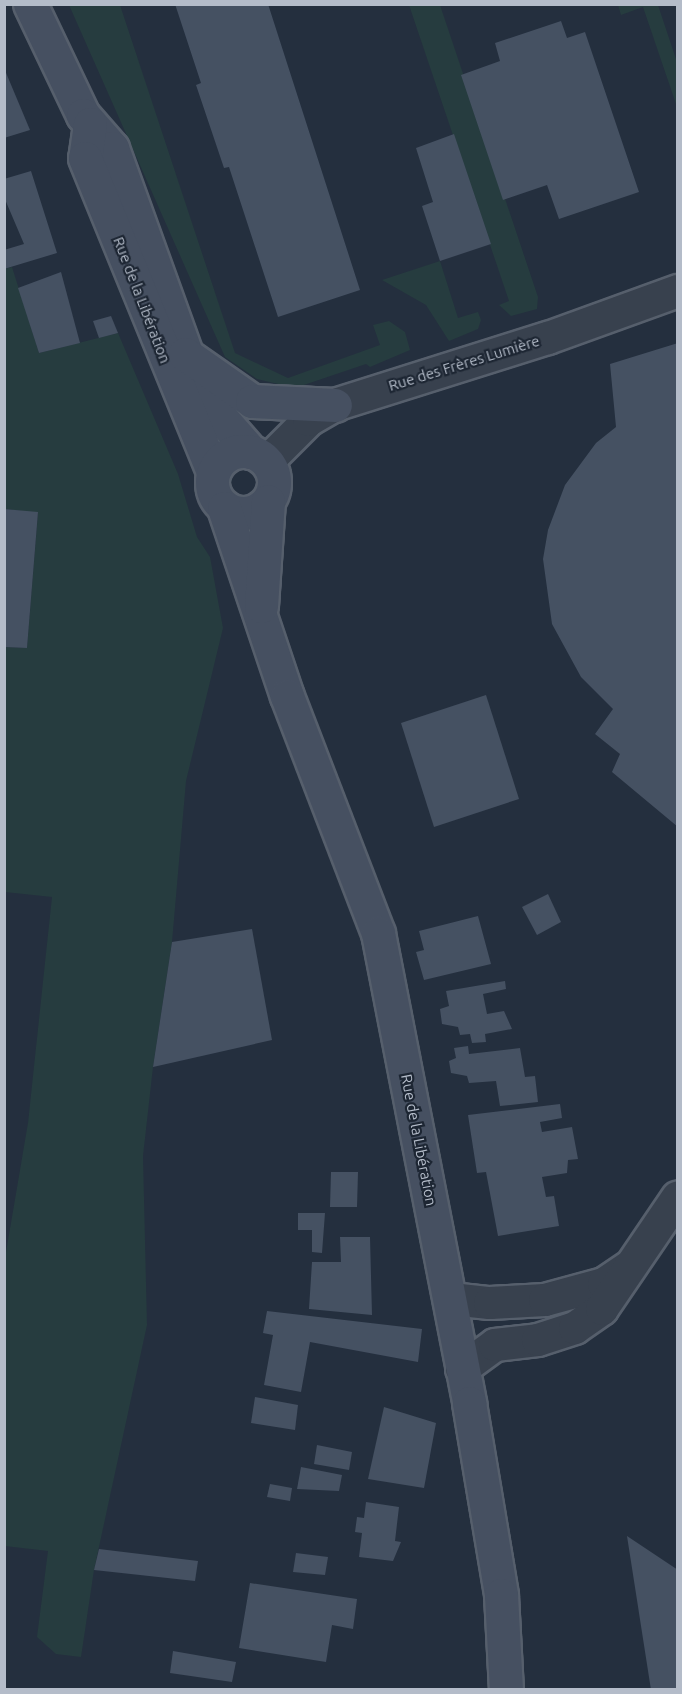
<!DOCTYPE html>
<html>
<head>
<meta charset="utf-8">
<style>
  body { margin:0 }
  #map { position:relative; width:682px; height:1694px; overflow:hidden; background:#242f3e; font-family:Ubuntu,sans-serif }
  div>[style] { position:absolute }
  .green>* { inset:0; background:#263c3f }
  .building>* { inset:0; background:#455162 }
  .roads { filter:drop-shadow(2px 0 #565f6c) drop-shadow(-2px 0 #565f6c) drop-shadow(0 2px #565f6c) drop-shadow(0 -2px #565f6c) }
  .minor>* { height:32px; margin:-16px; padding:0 16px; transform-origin:16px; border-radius:16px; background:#38414e }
  .secondary>* { height:33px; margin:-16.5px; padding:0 16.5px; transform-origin:16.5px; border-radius:16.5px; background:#465061 }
  .secondary>.ring { margin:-16.5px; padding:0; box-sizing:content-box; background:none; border:33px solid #465061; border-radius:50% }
  span { translate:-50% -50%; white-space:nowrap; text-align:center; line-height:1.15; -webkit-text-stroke:4.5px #1d2633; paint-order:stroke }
  .street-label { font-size:15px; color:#b4bcc9 }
  .frame { position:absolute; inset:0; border:6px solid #b4bcc9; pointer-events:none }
</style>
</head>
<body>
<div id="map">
  <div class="green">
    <div style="clip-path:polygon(69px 5px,120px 5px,235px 353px,288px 378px,380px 345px,373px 325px,389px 321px,405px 332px,410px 350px,370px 367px,366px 364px,295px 388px,257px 379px,225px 357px)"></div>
    <div style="clip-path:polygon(409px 5px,440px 5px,538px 297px,537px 309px,511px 316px,499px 305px,509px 301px)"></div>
    <div style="clip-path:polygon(618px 5px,658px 5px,677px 62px,677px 107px,643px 7px,621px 15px)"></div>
    <div style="clip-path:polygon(440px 261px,458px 318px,478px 312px,481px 320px,478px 329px,449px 341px,426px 305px,382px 280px)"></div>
    <div style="clip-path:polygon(12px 267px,39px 353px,118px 333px,178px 474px,197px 537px,210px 557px,223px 628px,186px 781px,172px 942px,153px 1067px,143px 1156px,147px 1325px,94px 1570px,81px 1657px,56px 1654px,37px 1637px,48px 1551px,5px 1546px,5px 1258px,28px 1123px,52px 897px,5px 892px,4px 647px,27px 648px,38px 513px,5px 509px,4px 269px)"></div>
  </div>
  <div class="building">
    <div style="clip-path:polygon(175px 4px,268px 4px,360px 290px,278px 317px,229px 167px,224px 168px,196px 85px,201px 83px)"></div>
    <div style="clip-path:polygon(561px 21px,567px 38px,585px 32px,639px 192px,559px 219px,547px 185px,503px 200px,461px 75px,500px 61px,495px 43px)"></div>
    <div style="clip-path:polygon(4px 68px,30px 130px,4px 138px)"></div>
    <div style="clip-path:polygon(454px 134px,491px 244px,440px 261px,422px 206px,433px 202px,416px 148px)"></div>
    <div style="clip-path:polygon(31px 171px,57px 253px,4px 269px,4px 250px,24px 244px,4px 197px,4px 179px)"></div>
    <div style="clip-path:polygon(61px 272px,80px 343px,39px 353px,18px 288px)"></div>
    <div style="clip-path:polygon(111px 316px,118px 333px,99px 338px,93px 321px)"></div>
    <div style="clip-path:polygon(678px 343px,678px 827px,612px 772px,620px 754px,595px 734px,613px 709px,581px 677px,552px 624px,543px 559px,548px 530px,565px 485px,596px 443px,616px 427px,610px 364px)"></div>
    <div style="clip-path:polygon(4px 509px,38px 512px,27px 648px,4px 647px)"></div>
    <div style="clip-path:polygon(486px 695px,519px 799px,434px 827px,401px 723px)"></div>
    <div style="clip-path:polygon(548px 894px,561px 922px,537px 935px,522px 907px)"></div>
    <div style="clip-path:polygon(478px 916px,491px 964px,424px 980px,416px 952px,424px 950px,419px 931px)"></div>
    <div style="clip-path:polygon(252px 929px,272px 1040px,153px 1067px,172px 942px)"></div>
    <div style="clip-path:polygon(505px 981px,506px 989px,483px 994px,487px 1014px,504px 1011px,512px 1029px,485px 1034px,486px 1042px,472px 1043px,470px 1034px,460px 1035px,458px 1027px,442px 1024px,440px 1009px,449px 1006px,446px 991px)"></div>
    <div style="clip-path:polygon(468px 1046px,469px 1054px,520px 1048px,525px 1077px,535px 1076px,538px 1102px,500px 1106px,496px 1081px,469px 1083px,467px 1076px,451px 1073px,449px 1061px,456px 1058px,454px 1048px)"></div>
    <div style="clip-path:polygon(560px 1104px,562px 1118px,540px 1122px,542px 1132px,572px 1127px,578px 1159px,568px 1160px,567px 1173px,542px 1177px,546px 1197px,554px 1196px,559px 1226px,498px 1236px,486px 1172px,477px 1173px,468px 1115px)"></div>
    <div style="clip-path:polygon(331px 1172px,358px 1172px,357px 1207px,330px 1207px)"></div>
    <div style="clip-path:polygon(298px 1213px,325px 1213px,322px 1253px,312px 1252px,312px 1230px,298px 1230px)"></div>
    <div style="clip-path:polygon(340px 1237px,370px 1237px,372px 1315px,309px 1309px,312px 1262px,341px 1262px)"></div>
    <div style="clip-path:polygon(267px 1311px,422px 1329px,418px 1362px,310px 1342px,301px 1392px,264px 1385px,273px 1335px,263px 1333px)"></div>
    <div style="clip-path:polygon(255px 1397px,298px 1405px,295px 1430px,251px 1423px)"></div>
    <div style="clip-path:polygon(384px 1407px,436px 1423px,424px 1488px,368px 1479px)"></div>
    <div style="clip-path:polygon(317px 1445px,352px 1452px,349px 1470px,314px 1464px)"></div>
    <div style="clip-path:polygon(301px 1467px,342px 1475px,339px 1491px,297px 1489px)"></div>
    <div style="clip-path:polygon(270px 1484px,292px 1488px,290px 1501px,267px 1497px)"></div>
    <div style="clip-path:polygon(366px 1502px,399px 1507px,395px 1541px,401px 1542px,393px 1561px,359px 1557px,362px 1533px,355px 1532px,357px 1517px,364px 1518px)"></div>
    <div style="clip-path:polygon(627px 1536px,678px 1570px,678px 1690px,651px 1690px)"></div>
    <div style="clip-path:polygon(99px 1549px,198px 1561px,195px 1581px,94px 1570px)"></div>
    <div style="clip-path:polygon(296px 1553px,328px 1557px,325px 1575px,293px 1572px)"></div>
    <div style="clip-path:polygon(250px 1583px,357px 1599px,353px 1629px,332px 1625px,326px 1662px,239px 1648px)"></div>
    <div style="clip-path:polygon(173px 1651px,236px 1662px,232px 1682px,170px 1673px)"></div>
  </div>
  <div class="roads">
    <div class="minor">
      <div style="left:267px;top:462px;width:59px;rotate:-45deg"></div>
      <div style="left:309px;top:420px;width:30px;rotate:-30deg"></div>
      <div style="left:335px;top:405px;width:223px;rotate:-17.5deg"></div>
      <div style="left:548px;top:338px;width:138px;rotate:-19.9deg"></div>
      <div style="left:451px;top:1299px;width:39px;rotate:6deg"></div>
      <div style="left:490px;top:1303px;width:55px;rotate:-3.1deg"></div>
      <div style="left:545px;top:1300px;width:61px;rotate:-15.2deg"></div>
      <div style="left:604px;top:1284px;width:29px;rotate:-34deg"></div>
      <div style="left:462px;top:1369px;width:41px;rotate:-36deg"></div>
      <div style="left:495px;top:1345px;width:43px;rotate:-6.6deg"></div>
      <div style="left:538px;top:1340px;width:39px;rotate:-18deg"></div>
      <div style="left:575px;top:1328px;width:33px;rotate:-35deg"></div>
      <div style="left:602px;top:1309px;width:135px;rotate:-55.8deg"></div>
    </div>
    <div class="secondary">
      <div style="left:30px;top:4px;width:123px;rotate:64.5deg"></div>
      <div style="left:83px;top:115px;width:44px;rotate:48.7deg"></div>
      <div style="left:112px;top:148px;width:263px;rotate:70.2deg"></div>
      <div style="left:201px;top:395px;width:76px;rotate:48.7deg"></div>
      <div style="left:90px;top:124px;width:34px;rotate:98deg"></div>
      <div style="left:85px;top:158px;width:339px;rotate:67.8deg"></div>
      <div style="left:185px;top:354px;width:82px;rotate:35deg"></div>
      <div style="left:252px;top:401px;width:83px;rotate:2.8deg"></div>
      <div class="ring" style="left:212px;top:451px;width:29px;height:29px"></div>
      <div style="left:224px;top:508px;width:198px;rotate:71.5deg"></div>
      <div style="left:287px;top:696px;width:254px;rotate:69deg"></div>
      <div style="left:378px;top:933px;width:479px;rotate:79deg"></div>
      <div style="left:469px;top:1403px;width:195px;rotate:80.5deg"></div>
      <div style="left:501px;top:1595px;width:95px;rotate:87deg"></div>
      <div style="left:261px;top:606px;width:105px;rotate:-86.2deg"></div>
    </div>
  </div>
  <div class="street-label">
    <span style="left:142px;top:300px;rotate:69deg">Rue de la Libération</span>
    <span style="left:464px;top:363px;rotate:-17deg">Rue des Frères Lumière</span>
    <span style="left:419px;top:1140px;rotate:79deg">Rue de la Libération</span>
  </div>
  <div class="frame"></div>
</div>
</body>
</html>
